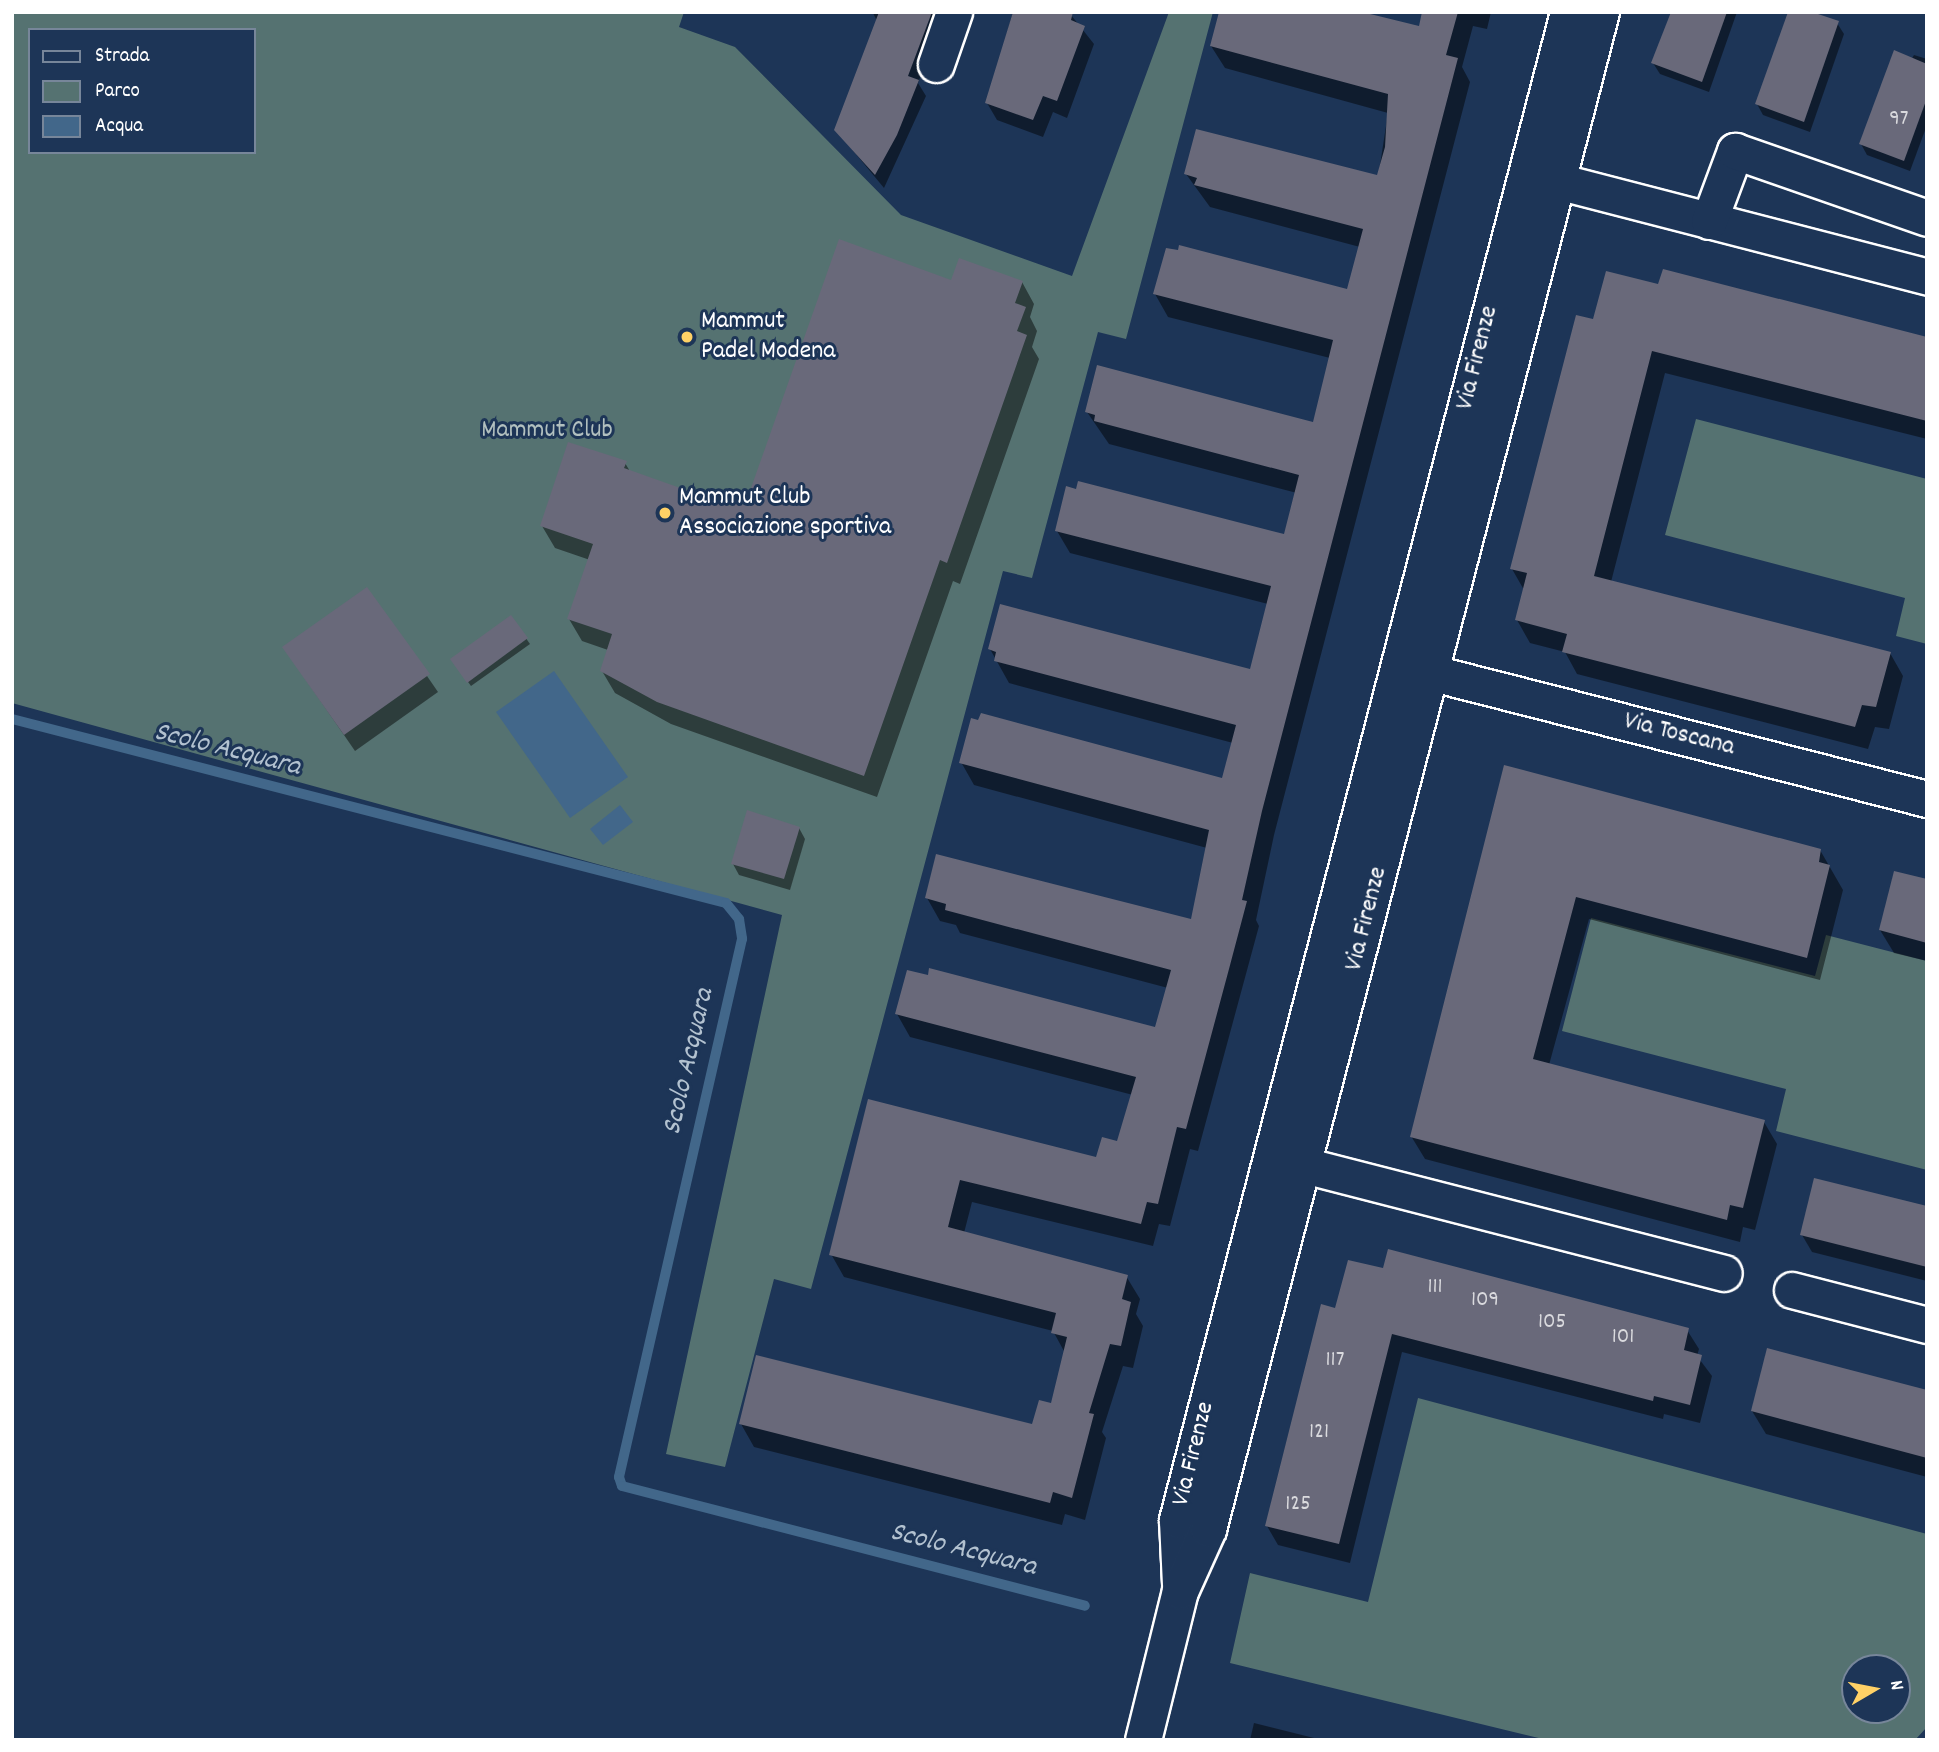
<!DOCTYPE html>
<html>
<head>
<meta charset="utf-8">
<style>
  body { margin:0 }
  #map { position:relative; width:1939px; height:1752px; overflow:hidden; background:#1d3557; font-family:Dekko,sans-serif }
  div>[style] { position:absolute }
  .green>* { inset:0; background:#557271 }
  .water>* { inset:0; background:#42678a }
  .shadow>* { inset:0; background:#0007 }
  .stream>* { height:10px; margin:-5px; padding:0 5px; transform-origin:5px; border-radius:5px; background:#42678a }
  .building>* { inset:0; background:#69697a }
  .roads { filter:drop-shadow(2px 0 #fff) drop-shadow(-2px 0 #fff) drop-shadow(0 2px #fff) drop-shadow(0 -2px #fff) }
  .street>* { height:35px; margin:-17.5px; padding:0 17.5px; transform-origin:17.5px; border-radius:17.5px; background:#1d3557 }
  .dots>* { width:19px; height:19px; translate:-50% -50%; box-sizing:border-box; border:4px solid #1d3557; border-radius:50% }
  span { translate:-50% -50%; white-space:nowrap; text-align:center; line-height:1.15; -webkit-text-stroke:6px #1d3557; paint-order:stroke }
  .number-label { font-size:23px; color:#dadade }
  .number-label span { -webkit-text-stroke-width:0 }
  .poi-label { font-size:26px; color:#fff }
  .left { translate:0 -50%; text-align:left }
  .street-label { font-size:26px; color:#fff }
  .park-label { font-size:26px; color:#b2c0bf }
  .water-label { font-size:28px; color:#b3c2d0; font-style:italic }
  .frame { position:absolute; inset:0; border:14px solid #fff; pointer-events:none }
  .legend { position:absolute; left:28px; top:28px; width:228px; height:126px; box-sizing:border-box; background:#1d3557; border:2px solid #77869a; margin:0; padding:9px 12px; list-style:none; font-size:21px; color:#fff }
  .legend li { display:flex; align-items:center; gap:14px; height:35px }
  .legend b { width:35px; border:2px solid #77869a }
  .north { position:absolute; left:1841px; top:1654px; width:70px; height:70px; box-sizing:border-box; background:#1d3557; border:2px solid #77869a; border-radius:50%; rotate:80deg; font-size:19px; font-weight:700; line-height:28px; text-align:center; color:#fff }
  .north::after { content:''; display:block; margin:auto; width:24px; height:32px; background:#ffd166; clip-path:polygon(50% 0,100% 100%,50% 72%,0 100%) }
</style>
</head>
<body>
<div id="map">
  <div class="green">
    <div style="clip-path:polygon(evenodd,12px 12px,684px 12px,679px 27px,735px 47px,901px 215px,1072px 276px,1169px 12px,1213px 12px,1126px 339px,1098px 332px,1032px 578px,1003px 571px,811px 1289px,774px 1279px,725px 1467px,666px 1454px,782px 915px,12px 703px,12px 12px,30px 30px,254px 30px,254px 152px,30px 152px,30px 30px)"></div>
    <div style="clip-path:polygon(1696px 419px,1927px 479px,1927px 644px,1896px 636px,1905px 598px,1665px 535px)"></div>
    <div style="clip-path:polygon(1591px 918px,1815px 976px,1826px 935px,1927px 961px,1927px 1170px,1776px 1131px,1786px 1089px,1562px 1031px)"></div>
    <div style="clip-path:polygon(evenodd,1418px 1398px,1927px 1534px,1927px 1727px,1915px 1740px,1547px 1740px,1230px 1663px,1250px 1573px,1368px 1602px,1418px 1398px,1855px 1668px,1897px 1668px,1897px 1710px,1855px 1710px,1855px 1668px)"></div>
  </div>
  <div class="water">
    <div style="clip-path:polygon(554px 671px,628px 777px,570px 818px,496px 712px)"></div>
    <div style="clip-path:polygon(620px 805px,633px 822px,603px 845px,590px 829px)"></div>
  </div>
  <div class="shadow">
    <div style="clip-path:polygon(945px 12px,918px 83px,926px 96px,884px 188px,836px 130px,877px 21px,873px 13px)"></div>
    <div style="clip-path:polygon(1013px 12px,1071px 15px,1094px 44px,1067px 118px,1053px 112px,1043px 137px,997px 120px,987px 103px)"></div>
    <div style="clip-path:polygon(1424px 12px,1491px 12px,1487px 29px,1473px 26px,1462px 67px,1470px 82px,1274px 835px,1256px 920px,1259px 926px,1198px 1151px,1190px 1149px,1170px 1226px,1159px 1224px,1153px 1246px,972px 1202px,964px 1233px,1126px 1276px,1140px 1299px,1136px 1314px,1143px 1326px,1133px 1368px,1123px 1366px,1102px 1432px,1106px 1438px,1085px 1520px,1065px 1514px,1062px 1525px,754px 1447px,741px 1424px,1033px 1426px,1052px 1405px,1065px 1353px,1053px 1331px,844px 1277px,831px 1254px,869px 1101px,1097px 1159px,1118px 1144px,1133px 1095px,910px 1037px,897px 1014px,1156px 1029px,1168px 988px,960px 933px,956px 925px,940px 921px,927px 898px,1192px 921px,1207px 848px,974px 785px,961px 762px,1223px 780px,1233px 743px,1009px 683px,990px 649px,1252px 672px,1268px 604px,1070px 553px,1057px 531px,1285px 536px,1297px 493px,1109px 444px,1087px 412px,1314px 424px,1330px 358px,1168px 317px,1155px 294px,1348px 291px,1360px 247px,1210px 207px,1186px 174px,1378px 178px,1388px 113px,1225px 68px,1211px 46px,1420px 28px)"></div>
    <div style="clip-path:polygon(1672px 12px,1737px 12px,1709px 92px,1660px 74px,1653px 63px)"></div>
    <div style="clip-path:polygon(1837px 23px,1844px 34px,1810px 132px,1763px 115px,1757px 104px)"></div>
    <div style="clip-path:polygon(1914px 55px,1927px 59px,1927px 125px,1910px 171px,1867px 155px,1861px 144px)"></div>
    <div style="clip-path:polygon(952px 282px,1022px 282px,1034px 304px,1030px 317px,1037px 331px,1032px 347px,1039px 359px,960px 584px,953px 581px,877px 797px,671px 724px,615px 693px,602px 671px,608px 650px,582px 641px,569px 619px,590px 560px,555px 548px,542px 526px,625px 463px,631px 473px,732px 509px,746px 507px)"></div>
    <div style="clip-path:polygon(1659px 286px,1927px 338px,1927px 439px,1665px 373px,1611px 582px,1890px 653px,1903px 676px,1889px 729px,1875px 727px,1868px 749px,1577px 674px,1565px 652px,1530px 643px,1517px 620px,1524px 590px,1512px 569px,1594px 321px)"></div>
    <div style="clip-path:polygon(367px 589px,438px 692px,355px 751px,284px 648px)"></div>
    <div style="clip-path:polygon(511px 617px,530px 644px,471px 686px,455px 664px)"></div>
    <div style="clip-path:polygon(1505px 767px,1820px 850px,1843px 890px,1820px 980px,1589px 919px,1549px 1065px,1764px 1122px,1777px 1144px,1755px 1230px,1743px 1227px,1740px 1242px,1425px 1159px,1411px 1136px)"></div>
    <div style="clip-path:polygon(799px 828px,805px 839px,790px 890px,739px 875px,733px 864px)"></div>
    <div style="clip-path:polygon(1927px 881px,1927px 961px,1894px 953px,1880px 930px)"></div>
    <div style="clip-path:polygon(1927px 1208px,1927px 1281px,1812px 1252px,1802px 1235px)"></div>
    <div style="clip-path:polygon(1336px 1310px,1687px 1330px,1699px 1349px,1697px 1356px,1712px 1376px,1700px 1423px,1664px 1414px,1663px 1419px,1402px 1352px,1350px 1563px,1278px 1545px,1267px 1526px)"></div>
    <div style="clip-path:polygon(1927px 1392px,1927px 1477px,1766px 1434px,1752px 1411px)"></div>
    <div style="clip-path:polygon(1254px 1723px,1318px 1739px,1318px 1740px,1250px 1740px)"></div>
  </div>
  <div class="stream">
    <div style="left:12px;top:719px;width:737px;rotate:14.45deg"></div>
    <div style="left:726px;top:903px;width:21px;rotate:51deg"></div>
    <div style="left:739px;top:919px;width:20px;rotate:81deg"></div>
    <div style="left:742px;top:939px;width:552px;rotate:102.88deg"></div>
    <div style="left:619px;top:1477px;width:9px;rotate:72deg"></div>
    <div style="left:622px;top:1486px;width:478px;rotate:14.5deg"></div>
  </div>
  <div class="building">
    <div style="clip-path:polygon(879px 12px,932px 12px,908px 76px,919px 80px,897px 135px,875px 175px,834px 130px)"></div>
    <div style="clip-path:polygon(1013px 12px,1073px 12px,1071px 20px,1085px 26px,1057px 101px,1043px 96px,1033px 120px,985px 103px)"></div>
    <div style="clip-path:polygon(1219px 12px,1362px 12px,1419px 26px,1422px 12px,1458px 12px,1446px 55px,1458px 58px,1262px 811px,1242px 900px,1247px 901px,1229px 969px,1186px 1129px,1177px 1127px,1158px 1204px,1147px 1202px,1141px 1224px,960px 1180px,948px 1227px,1128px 1275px,1122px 1299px,1131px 1302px,1121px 1346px,1110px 1344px,1089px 1413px,1094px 1414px,1072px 1498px,1053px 1492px,1050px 1503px,739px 1424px,756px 1355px,1032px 1424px,1039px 1400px,1051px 1403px,1067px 1337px,1051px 1333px,1056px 1313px,829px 1255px,868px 1099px,1096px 1157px,1102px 1137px,1117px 1141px,1136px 1077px,895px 1014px,907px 970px,928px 975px,929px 968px,1155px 1027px,1171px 970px,945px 910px,946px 904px,925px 898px,936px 854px,1191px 919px,1209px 830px,959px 763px,971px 718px,978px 720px,981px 713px,1222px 778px,1236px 725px,994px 661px,996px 652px,988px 649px,1000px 604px,1250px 669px,1271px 586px,1055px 531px,1066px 486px,1076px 489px,1078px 481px,1284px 534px,1299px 475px,1094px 421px,1095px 415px,1085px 412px,1097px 365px,1313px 422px,1333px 340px,1153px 294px,1166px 248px,1178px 250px,1179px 245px,1347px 289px,1363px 229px,1194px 185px,1197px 178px,1184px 174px,1196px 129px,1377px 175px,1385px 147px,1388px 94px,1210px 46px)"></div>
    <div style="clip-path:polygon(1671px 12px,1727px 12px,1702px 82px,1651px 63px)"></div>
    <div style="clip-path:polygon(1788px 12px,1812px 12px,1839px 21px,1804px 122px,1755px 104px)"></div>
    <div style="clip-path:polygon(1894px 50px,1927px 64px,1927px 98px,1904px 161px,1859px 144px)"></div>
    <div style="clip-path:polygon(839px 239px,951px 280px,959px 258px,1023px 281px,1015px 303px,1026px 307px,1017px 331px,1027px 335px,947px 563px,940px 560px,864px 776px,657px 702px,600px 671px,612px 634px,567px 619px,593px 544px,540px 526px,568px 442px,627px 461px,624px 468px,731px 506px,732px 502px,745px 505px)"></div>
    <div style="clip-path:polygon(1663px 269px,1927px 337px,1927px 421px,1652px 351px,1594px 576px,1891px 652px,1876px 707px,1862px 705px,1855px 727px,1562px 652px,1567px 634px,1515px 620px,1527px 573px,1510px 569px,1576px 315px,1593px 319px,1606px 271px,1658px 284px)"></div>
    <div style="clip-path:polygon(367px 587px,430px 674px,344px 735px,282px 647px)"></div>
    <div style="clip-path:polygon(511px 615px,528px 638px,467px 683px,450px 659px)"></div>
    <div style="clip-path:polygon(1504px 765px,1821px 849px,1819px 862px,1830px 865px,1807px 958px,1576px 897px,1533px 1059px,1765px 1120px,1743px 1208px,1730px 1205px,1727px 1220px,1410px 1137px)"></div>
    <div style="clip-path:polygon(747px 810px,800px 827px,784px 879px,731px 864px)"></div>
    <div style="clip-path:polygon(1894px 871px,1927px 879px,1927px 943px,1879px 930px)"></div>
    <div style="clip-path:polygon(1814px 1178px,1927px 1206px,1927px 1267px,1800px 1235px)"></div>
    <div style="clip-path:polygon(1388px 1249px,1689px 1328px,1684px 1350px,1702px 1355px,1690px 1405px,1654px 1396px,1653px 1401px,1392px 1334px,1339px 1544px,1265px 1526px,1321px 1304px,1335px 1308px,1348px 1260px,1383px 1268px)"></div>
    <div style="clip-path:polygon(1767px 1348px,1927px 1390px,1927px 1458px,1751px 1411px)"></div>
  </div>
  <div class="roads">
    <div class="street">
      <div style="left:936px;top:64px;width:55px;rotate:-70.9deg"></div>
      <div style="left:1534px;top:175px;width:406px;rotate:14.5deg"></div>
      <div style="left:1709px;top:221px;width:75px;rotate:-69.6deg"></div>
      <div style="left:1735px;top:151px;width:203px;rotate:19.2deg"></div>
      <div style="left:1409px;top:667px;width:535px;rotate:14.3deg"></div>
      <div style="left:1280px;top:1159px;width:458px;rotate:14.4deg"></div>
      <div style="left:1792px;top:1290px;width:139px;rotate:14.5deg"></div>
      <div style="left:1180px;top:1584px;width:64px;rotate:-92.7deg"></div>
      <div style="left:1177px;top:1520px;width:1558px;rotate:-75.46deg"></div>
      <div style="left:1143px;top:1740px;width:154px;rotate:-76.1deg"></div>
      <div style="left:1180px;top:1591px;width:68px;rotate:-65.7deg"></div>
      <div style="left:1208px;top:1529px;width:1567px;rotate:-75.48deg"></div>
    </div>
  </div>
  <div class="dots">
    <div style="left:687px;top:337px;background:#ffd166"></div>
    <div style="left:665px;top:513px;background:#ffd166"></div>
  </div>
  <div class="number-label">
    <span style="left:1899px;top:120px">97</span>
    <span style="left:1435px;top:1288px">111</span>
    <span style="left:1485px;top:1301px">109</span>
    <span style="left:1552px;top:1323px">105</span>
    <span style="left:1623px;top:1338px">101</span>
    <span style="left:1335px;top:1361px">117</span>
    <span style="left:1319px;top:1433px">121</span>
    <span style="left:1298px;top:1505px">125</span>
  </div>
  <div class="poi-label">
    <span class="left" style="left:701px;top:337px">Mammut<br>Padel Modena</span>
    <span class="left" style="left:679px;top:513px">Mammut Club<br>Associazione sportiva</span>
  </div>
  <div class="street-label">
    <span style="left:1478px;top:358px;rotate:-76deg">Via Firenze</span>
    <span style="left:1679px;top:735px;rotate:14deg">Via Toscana</span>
    <span style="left:1367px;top:919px;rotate:-76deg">Via Firenze</span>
    <span style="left:1194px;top:1454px;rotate:-76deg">Via Firenze</span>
  </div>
  <div class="park-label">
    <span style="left:547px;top:431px">Mammut Club</span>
  </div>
  <div class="water-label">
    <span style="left:227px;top:751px;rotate:14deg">Scolo Acquara</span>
    <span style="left:690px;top:1062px;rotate:-77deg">Scolo Acquara</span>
    <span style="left:963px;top:1551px;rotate:14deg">Scolo Acquara</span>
  </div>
  <div class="frame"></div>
  <ul class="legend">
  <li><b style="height:9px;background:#1d3557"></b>Strada</li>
  <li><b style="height:19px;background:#557271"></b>Parco</li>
  <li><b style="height:19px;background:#42678a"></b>Acqua</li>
  </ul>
  <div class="north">N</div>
</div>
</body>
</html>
